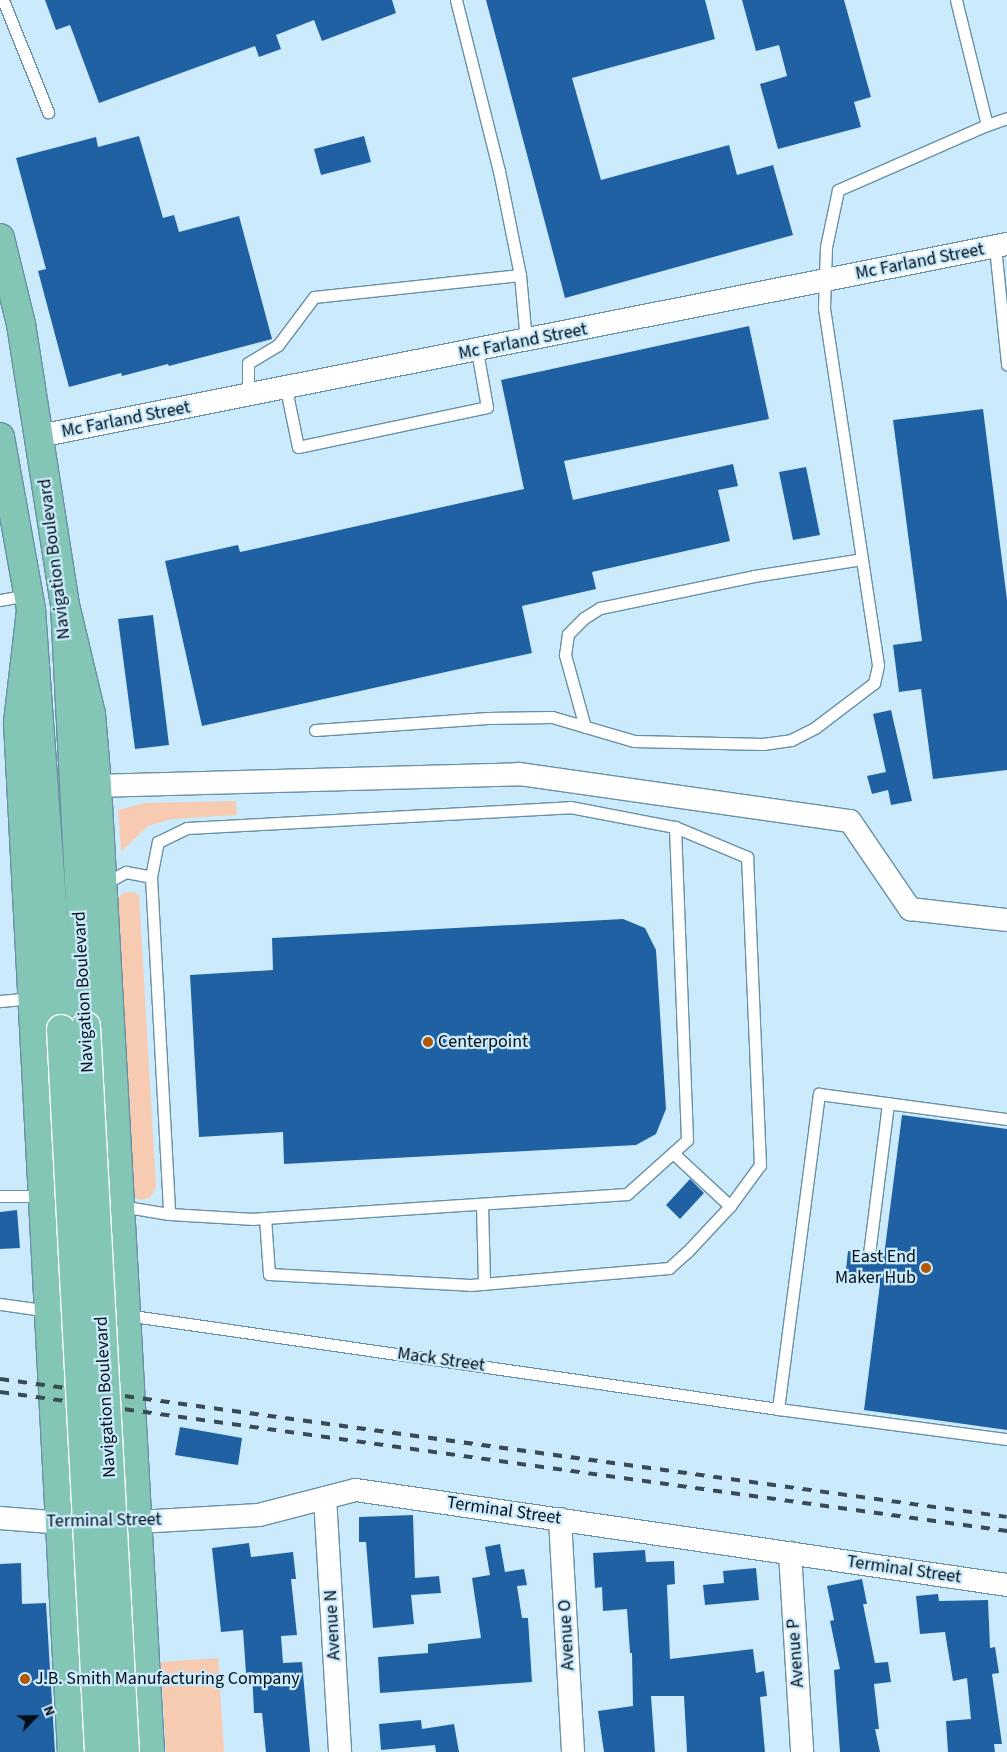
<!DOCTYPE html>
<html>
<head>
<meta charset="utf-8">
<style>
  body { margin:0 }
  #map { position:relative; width:1007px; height:1752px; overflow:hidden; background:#cbebfd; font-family:"Source Sans 3",sans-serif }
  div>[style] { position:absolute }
  .green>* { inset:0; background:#f6cbb1 }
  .building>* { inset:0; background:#1f61a3 }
  .roads { filter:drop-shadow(1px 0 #6990a4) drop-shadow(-1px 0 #6990a4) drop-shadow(0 1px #6990a4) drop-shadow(0 -1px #6990a4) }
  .service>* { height:11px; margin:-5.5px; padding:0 5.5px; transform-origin:5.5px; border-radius:5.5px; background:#fff }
  .minor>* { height:22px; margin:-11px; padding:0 11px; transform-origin:11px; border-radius:11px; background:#fff }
  .primary>* { height:28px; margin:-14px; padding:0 14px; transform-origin:14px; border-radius:14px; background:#83c6b5 }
  .rail>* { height:4px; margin-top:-2px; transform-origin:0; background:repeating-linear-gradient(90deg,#394b55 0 9px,transparent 0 18px) }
  .bridges { filter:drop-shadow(1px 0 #fff) drop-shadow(-1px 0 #fff) drop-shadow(0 1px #fff) drop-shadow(0 -1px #fff) }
  .primary-bridge>* { height:28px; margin:-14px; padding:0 14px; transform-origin:14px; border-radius:14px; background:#83c6b5 }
  .dots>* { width:14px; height:14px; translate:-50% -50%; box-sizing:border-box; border:2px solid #cbebfd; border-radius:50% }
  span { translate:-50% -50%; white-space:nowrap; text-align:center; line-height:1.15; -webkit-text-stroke:4.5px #cbebfd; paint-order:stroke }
  .street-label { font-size:18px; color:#020e15 }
  .poi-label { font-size:18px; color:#020e15 }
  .left { translate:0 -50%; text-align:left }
  .right { translate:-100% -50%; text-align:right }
  .north { position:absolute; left:10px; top:1692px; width:50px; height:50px; -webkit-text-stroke:4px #cbebfd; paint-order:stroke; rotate:67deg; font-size:14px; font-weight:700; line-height:20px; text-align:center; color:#020e15 }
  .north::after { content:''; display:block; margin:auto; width:18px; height:22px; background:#020e15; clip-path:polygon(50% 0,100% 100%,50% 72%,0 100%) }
</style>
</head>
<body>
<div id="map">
  <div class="green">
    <div style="clip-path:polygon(236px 801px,237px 815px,172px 819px,148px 826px,121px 852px,118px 810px,145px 803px)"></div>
    <div style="clip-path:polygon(134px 892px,139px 895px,156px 1187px,150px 1198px,140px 1200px,131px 1195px,117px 899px,123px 893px)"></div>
    <div style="clip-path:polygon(218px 1658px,224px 1752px,166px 1752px,161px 1662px)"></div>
  </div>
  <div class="building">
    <div style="clip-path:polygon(45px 0,392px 0,396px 13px,322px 41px,314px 20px,276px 35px,281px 49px,259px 57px,255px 46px,99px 103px,70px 25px,56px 30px)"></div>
    <div style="clip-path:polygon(486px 0,705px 0,715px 39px,572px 78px,601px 180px,729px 145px,737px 175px,773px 165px,793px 235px,565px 298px)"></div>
    <div style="clip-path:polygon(742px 0,844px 0,871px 97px,854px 102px,861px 127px,778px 149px,760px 84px,787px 76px,779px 45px,756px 51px)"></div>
    <div style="clip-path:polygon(139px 136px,163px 218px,174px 215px,179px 232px,239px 216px,272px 339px,169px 366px,168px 364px,122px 376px,121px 373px,69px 387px,38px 271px,46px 269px,16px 158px,96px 137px,98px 147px)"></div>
    <div style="clip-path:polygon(364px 136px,371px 162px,321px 175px,314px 149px)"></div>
    <div style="clip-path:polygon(749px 326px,769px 419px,564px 461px,573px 500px,733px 464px,738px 486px,718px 490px,730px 541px,592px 572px,596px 589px,522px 606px,532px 653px,202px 726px,165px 561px,238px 545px,240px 552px,524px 489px,501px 380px)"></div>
    <div style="clip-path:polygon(983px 409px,1007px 600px,1007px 770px,933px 779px,921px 689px,899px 692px,893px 645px,922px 641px,893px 420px)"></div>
    <div style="clip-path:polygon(806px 467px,820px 535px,793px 540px,779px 472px)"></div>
    <div style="clip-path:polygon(153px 615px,169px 745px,135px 749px,118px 619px)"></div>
    <div style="clip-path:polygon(891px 710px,912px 801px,891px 805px,888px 790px,872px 794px,867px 776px,886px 772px,873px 714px)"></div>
    <div style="clip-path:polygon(623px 919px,645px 928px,656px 950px,666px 1109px,656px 1134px,636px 1145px,284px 1164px,283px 1132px,199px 1137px,190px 975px,273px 970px,272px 938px)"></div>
    <div style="clip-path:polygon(902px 1115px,1007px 1129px,1007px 1430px,864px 1410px,880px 1284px,845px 1279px,848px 1251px,862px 1253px,869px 1261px,876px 1255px,884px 1256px)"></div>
    <div style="clip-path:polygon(690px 1179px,704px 1193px,680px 1219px,666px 1205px)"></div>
    <div style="clip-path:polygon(17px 1210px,20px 1248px,0 1249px,0 1212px)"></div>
    <div style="clip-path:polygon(180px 1427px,242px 1438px,238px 1465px,175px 1455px)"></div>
    <div style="clip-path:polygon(413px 1515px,415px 1578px,439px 1576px,441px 1593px,411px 1595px,414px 1624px,373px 1628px,366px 1542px,359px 1542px,359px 1517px)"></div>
    <div style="clip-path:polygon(249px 1543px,251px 1557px,293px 1552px,296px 1579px,291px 1579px,297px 1635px,281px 1636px,283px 1663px,302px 1662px,310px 1752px,266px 1752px,262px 1713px,254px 1713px,252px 1672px,246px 1673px,243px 1630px,221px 1632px,212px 1548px)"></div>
    <div style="clip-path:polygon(500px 1544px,505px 1572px,524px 1569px,527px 1585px,517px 1586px,522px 1618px,528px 1618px,532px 1682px,380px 1693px,378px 1657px,428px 1653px,428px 1644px,481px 1638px,472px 1578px,490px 1575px,485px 1547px)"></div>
    <div style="clip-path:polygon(645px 1550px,646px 1562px,674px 1561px,675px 1584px,667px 1585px,670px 1659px,753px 1649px,756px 1673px,764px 1671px,767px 1696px,760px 1697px,765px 1752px,687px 1752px,684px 1696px,651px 1696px,655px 1752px,604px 1752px,598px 1711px,633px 1706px,632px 1653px,630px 1653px,627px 1609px,603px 1611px,602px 1587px,595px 1588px,593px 1553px)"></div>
    <div style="clip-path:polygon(21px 1563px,22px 1604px,46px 1603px,55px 1752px,0 1752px,0 1564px)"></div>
    <div style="clip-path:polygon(756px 1568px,759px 1600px,705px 1605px,703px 1585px,724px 1583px,723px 1571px)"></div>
    <div style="clip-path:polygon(862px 1579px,867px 1604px,863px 1604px,875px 1663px,888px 1662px,891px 1682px,874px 1684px,879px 1729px,875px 1729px,880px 1752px,840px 1752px,834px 1670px,840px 1669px,830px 1621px,834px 1620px,827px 1586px)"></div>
    <div style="clip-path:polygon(938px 1594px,939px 1601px,988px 1600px,990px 1648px,995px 1647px,999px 1673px,992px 1674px,1002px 1744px,994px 1744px,995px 1752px,948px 1752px,946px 1721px,971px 1719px,967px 1678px,953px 1681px,945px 1632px,920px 1634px,916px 1596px)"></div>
    <div style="clip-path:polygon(421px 1720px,422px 1729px,454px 1724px,459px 1752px,436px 1752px,435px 1745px,381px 1750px,379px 1724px)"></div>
  </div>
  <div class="roads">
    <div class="service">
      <div style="left:3px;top:0;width:121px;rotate:68.1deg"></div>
      <div style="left:456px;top:0;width:176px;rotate:75.9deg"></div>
      <div style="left:499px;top:171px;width:106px;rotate:78.6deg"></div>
      <div style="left:520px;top:275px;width:66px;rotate:84.8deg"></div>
      <div style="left:956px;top:0;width:129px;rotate:76.1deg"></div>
      <div style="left:987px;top:125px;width:21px;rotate:-19deg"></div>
      <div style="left:995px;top:247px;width:118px;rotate:84.1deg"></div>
      <div style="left:286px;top:389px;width:59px;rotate:78.3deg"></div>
      <div style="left:298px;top:447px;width:193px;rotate:-11.9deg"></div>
      <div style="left:487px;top:407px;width:57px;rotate:-100.1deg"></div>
      <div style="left:248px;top:396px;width:33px;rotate:-90deg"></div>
      <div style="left:248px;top:363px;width:35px;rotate:-31deg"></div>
      <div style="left:278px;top:345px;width:60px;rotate:-53.1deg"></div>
      <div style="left:314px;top:297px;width:207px;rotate:-6.1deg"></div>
      <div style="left:0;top:600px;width:29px;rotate:-10deg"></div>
      <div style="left:585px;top:727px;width:75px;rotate:-105.5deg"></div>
      <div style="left:565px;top:655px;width:21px;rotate:-82deg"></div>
      <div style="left:568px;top:634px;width:23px;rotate:-45deg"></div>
      <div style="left:584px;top:618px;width:19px;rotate:-32deg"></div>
      <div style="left:600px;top:608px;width:157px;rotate:-11.7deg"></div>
      <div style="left:754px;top:576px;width:109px;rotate:-8.9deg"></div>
      <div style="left:315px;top:730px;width:173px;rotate:-4deg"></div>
      <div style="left:488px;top:718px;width:64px;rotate:-0.9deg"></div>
      <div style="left:552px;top:717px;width:85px;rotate:16.3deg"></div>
      <div style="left:634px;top:741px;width:129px;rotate:1.3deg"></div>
      <div style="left:763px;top:744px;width:28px;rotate:-8deg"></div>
      <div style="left:791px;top:740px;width:28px;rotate:-27deg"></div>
      <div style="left:816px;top:727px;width:73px;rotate:-37.2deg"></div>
      <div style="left:874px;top:683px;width:18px;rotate:-77deg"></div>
      <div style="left:878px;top:665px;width:361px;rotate:-98.6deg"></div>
      <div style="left:824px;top:308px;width:61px;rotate:-88.1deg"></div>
      <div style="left:826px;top:247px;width:58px;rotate:-78.1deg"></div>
      <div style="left:838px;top:190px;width:163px;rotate:-23.6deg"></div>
      <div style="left:151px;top:877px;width:36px;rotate:-79deg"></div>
      <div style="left:158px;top:842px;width:32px;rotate:-26deg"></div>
      <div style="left:187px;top:828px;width:384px;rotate:-3.1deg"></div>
      <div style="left:570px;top:807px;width:107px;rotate:10.8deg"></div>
      <div style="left:675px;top:827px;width:313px;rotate:87.8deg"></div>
      <div style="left:687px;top:1140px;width:81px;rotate:138deg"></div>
      <div style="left:627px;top:1194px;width:374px;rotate:176.2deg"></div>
      <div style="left:254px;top:1219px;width:85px;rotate:-176.6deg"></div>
      <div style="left:104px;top:884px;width:25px;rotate:-29deg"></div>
      <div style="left:126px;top:872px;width:25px;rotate:11deg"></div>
      <div style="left:151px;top:877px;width:337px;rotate:86.9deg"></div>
      <div style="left:169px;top:1214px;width:50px;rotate:-170.7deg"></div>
      <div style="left:0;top:1001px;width:33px;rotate:-5deg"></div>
      <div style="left:673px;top:1153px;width:78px;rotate:42.9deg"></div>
      <div style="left:0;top:1196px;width:43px"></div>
      <div style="left:482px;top:1205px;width:79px;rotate:88.5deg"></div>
      <div style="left:265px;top:1218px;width:56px;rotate:85.9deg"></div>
      <div style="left:269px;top:1274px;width:201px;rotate:3.1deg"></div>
      <div style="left:470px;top:1285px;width:200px;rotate:-4.9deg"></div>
      <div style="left:669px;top:1268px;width:24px;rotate:-42deg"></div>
      <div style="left:687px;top:1252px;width:63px;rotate:-46.9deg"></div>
      <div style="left:730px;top:1206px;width:51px;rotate:-53.8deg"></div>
      <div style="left:760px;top:1165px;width:308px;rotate:-92.4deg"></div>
      <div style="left:747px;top:857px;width:78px;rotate:-157.4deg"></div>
      <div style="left:869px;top:1254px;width:152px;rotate:-82.8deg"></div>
      <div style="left:0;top:1304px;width:50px;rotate:8deg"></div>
      <div style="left:126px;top:1315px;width:659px;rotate:8.2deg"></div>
      <div style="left:778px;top:1409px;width:318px;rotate:-82.6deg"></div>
      <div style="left:819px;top:1094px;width:190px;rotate:7.6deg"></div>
      <div style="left:778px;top:1409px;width:231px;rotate:7.5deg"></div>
    </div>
    <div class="minor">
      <div style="left:39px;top:436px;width:987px;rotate:-11.22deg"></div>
      <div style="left:97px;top:786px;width:422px;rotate:-1.6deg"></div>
      <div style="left:519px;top:774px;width:334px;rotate:8.1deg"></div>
      <div style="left:850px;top:821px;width:107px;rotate:55.7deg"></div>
      <div style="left:910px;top:909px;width:98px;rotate:6.5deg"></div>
      <div style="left:325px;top:1498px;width:254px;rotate:86.6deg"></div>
      <div style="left:0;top:1518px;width:76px;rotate:4.5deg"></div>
      <div style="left:560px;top:1519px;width:233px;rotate:86.8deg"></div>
      <div style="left:121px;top:1523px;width:138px;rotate:-3.3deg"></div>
      <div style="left:259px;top:1515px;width:100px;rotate:-14.5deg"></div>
      <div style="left:356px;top:1490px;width:658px;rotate:8.3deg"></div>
      <div style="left:790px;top:1553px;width:199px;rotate:86.5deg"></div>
    </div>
    <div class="primary">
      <div style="left:0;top:238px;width:89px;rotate:76.3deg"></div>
      <div style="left:21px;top:324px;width:284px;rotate:81.1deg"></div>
      <div style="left:65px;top:605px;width:422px;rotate:87.1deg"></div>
      <div style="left:0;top:437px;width:176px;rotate:79.8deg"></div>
      <div style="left:31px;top:610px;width:420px;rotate:85.9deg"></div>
      <div style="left:65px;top:605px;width:112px;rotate:76.6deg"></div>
      <div style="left:91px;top:714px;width:72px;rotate:85.2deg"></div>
      <div style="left:97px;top:786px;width:967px;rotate:86.86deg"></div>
      <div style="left:31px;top:610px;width:114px;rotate:96.6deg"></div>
      <div style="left:18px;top:723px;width:1030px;rotate:87deg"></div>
    </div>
  </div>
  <div class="rail">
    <div style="left:0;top:1379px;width:1016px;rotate:7.8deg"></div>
    <div style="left:0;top:1392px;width:1017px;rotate:7.86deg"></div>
  </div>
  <div class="bridges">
    <div class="primary-bridge">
      <div style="left:86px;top:1026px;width:727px;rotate:86.93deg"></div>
      <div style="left:61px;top:1029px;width:724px;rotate:86.99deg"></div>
    </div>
  </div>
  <div class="dots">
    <div style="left:428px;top:1042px;background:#b35600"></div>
    <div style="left:926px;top:1268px;background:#b35600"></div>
    <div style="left:25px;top:1679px;background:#b35600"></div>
  </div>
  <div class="street-label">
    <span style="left:920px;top:262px;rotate:-11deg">Mc Farland Street</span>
    <span style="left:523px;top:342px;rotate:-11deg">Mc Farland Street</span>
    <span style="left:126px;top:420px;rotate:-11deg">Mc Farland Street</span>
    <span style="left:55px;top:559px;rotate:-97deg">Navigation Boulevard</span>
    <span style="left:84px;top:992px;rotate:-93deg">Navigation Boulevard</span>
    <span style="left:441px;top:1360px;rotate:8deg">Mack Street</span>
    <span style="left:106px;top:1397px;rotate:-93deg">Navigation Boulevard</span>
    <span style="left:504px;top:1511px;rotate:8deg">Terminal Street</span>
    <span style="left:104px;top:1521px;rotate:-1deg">Terminal Street</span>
    <span style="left:904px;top:1570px;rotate:8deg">Terminal Street</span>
    <span style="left:333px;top:1625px;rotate:-93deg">Avenue N</span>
    <span style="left:567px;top:1635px;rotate:-93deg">Avenue O</span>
    <span style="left:796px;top:1653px;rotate:-94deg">Avenue P</span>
  </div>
  <div class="poi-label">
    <span class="left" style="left:438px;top:1042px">Centerpoint</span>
    <span class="right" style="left:916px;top:1268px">East End<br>Maker Hub</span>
    <span class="left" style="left:35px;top:1679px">J.B. Smith Manufacturing Company</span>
  </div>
  <div class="north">N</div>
</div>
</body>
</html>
